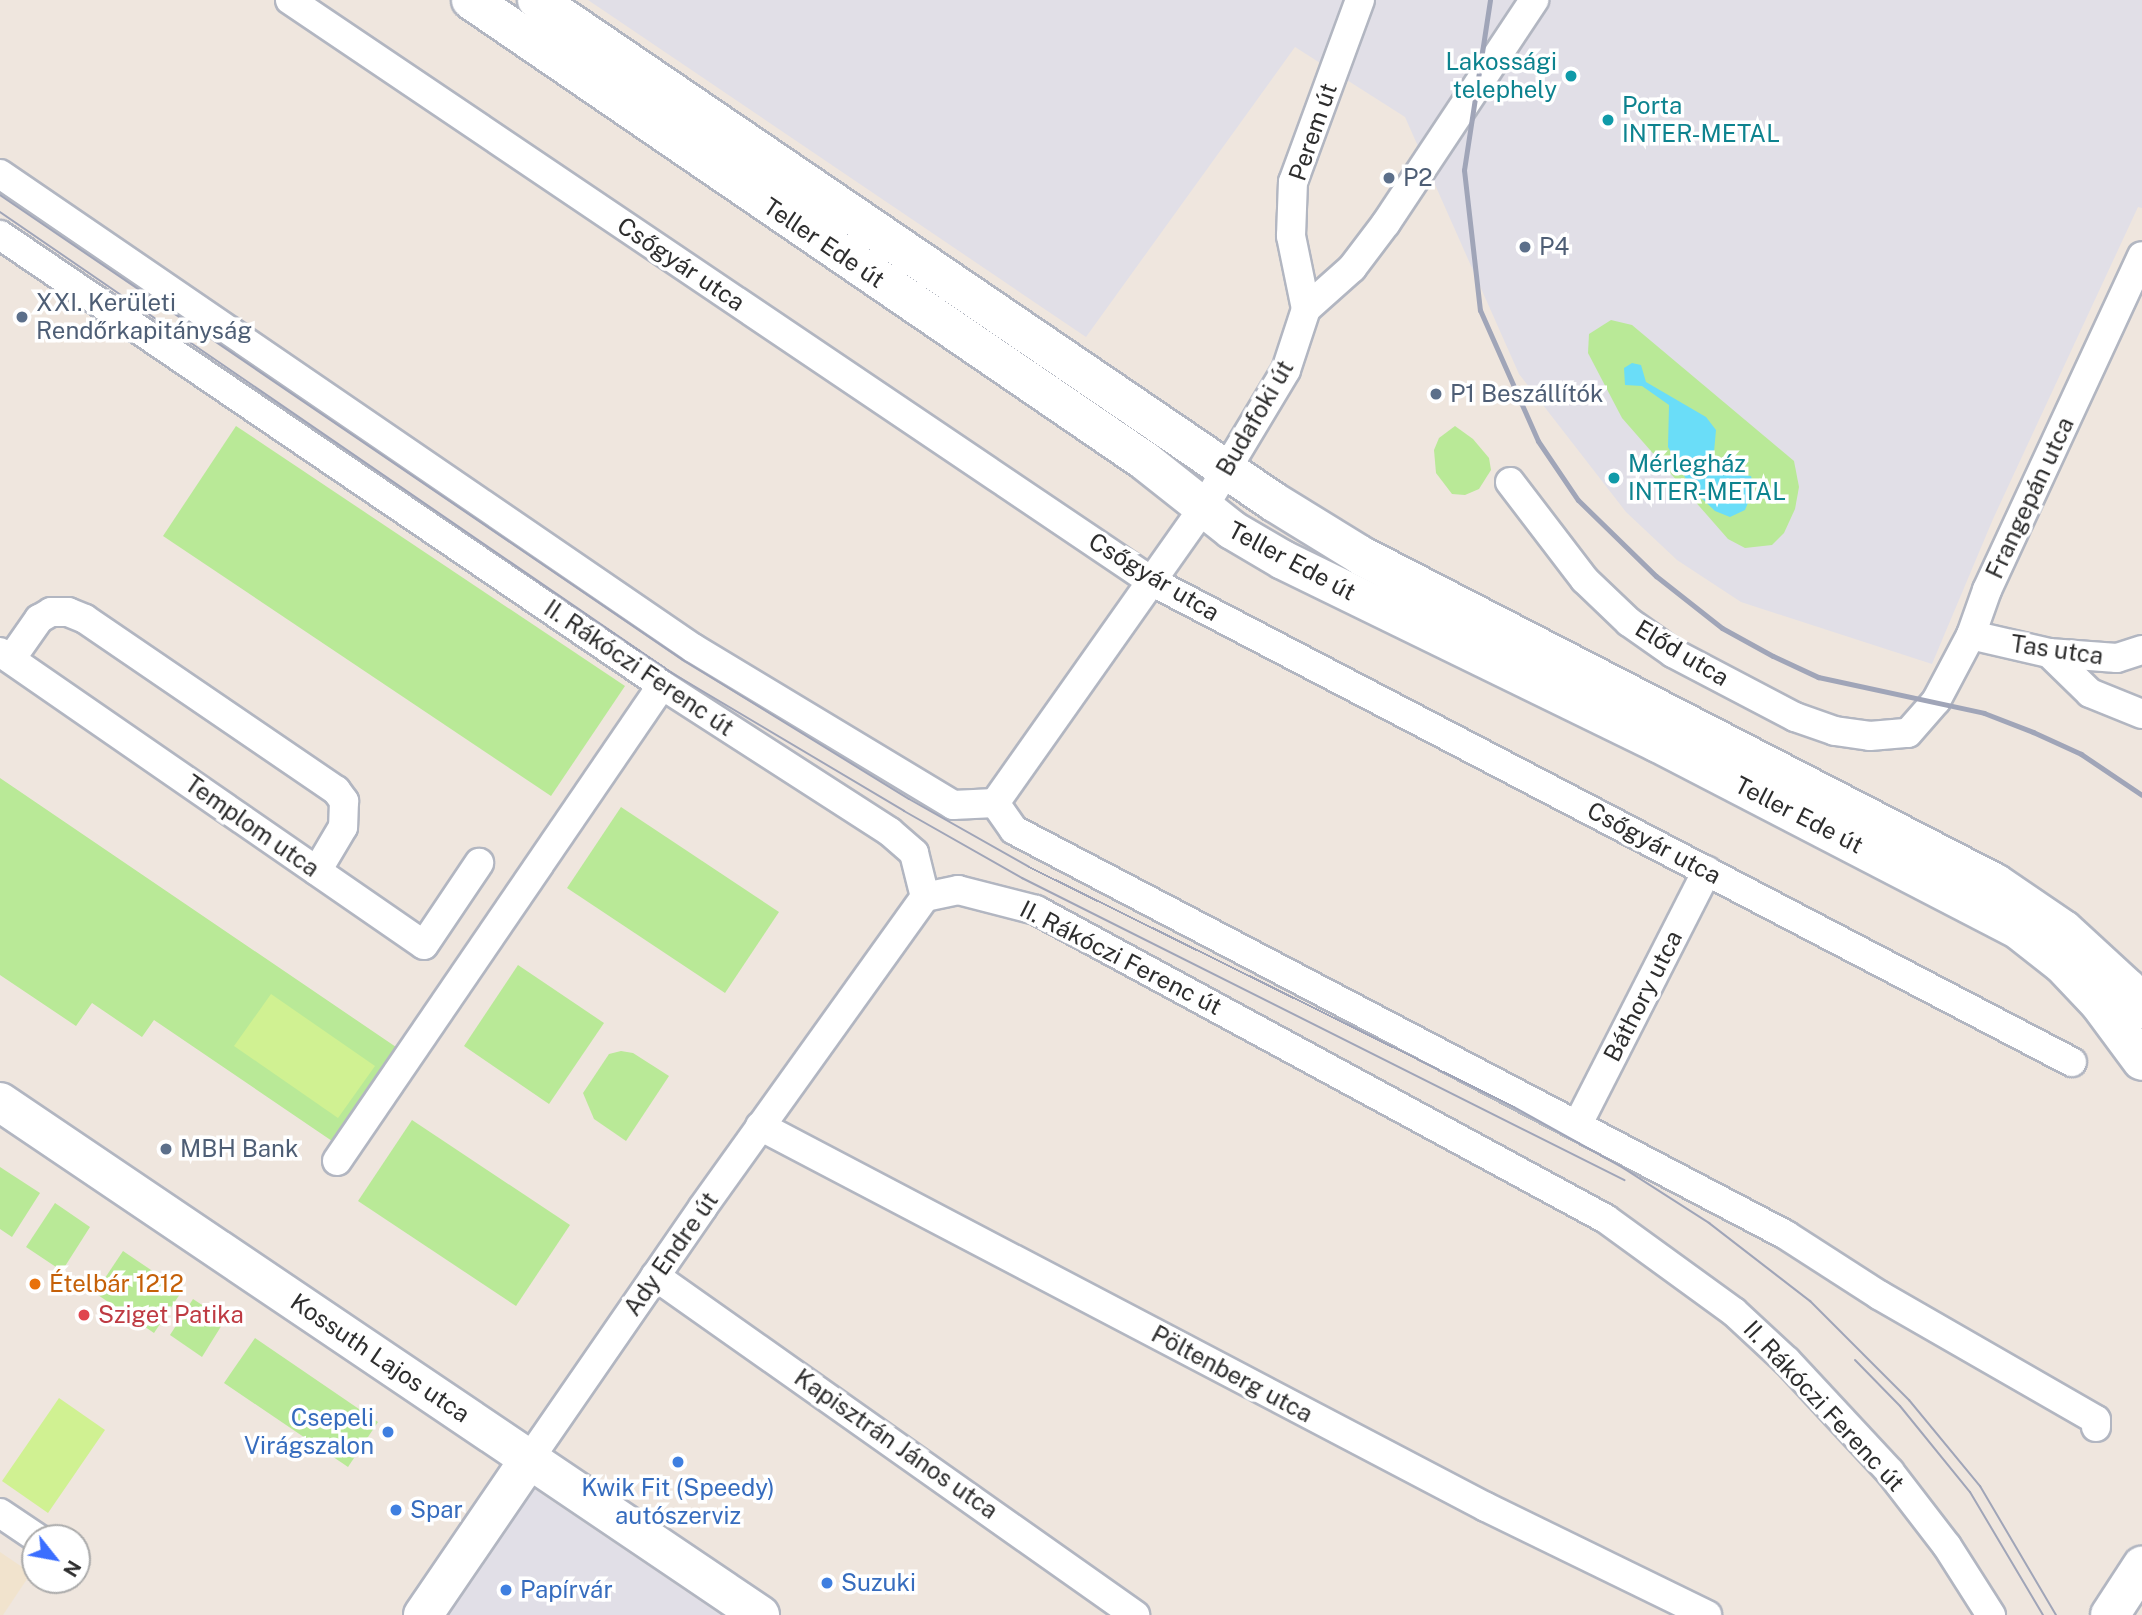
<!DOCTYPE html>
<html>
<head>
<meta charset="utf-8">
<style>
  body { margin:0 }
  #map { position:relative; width:2142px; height:1615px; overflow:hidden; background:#efe6de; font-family:"Public Sans",sans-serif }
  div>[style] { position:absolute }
  .industrial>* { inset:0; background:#e1dfe7 }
  .education>* { inset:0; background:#f1e3cd }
  .green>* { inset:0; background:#b9e997 }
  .pitch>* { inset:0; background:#d0f192 }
  .water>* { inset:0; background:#6addf8 }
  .roads { filter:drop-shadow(2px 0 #b2b6c1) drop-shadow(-2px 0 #b2b6c1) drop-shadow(0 2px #b2b6c1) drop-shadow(0 -2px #b2b6c1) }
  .street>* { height:28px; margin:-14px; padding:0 14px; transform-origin:14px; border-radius:14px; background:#fff }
  .secondary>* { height:38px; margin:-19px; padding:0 19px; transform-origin:19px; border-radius:19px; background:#fff }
  .tram>* { height:2px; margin:-1px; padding:0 1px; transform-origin:1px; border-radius:1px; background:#a0a5b8 }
  .rail>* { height:5px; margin:-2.5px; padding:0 2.5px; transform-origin:2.5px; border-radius:2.5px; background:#a0a5b8 }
  .dots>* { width:19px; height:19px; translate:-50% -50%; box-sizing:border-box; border:4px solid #fff; border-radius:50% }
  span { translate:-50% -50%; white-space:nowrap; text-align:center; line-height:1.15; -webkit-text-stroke:7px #fff; paint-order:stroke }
  .culture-label { font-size:24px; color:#0d838f }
  .right { translate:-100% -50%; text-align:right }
  .left { translate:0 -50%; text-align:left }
  .street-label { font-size:24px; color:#2d2d2d }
  .service-label { font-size:24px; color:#4e5e75 }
  .food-label { font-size:24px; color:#c56008 }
  .health-label { font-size:24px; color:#be3a42 }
  .shop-label { font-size:24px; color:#366cbe }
  .north { position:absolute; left:21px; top:1524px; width:70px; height:70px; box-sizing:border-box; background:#fff; border:2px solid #ababab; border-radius:50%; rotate:121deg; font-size:19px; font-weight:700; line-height:28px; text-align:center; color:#2d2d2d }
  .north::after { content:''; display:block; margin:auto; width:24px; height:32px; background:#3b6eff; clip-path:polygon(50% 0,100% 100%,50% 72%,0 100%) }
</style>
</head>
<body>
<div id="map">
  <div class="industrial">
    <div style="clip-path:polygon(588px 0,2142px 0,2142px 208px,2138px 207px,1993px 519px,1932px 664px,1741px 602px,1677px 560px,1626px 512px,1519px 374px,1405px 117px,1295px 47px,1086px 337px)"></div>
    <div style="clip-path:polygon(521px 1480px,721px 1615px,424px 1615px)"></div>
  </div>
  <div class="education">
    <div style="clip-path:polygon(0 1552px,31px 1573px,3px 1615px,0 1615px)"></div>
  </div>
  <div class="green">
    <div style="clip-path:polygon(1611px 320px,1632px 325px,1794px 461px,1799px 487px,1795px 509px,1784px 533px,1772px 545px,1745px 548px,1728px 539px,1622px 418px,1588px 353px,1589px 334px)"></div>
    <div style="clip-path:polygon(236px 426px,625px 686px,551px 796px,163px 536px)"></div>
    <div style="clip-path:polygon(1455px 426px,1473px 439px,1489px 458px,1491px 470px,1479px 489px,1465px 495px,1452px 494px,1436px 473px,1434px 450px,1439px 438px)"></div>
    <div style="clip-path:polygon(0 778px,396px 1047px,332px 1141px,154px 1020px,142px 1037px,92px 1003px,76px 1026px,0 975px)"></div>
    <div style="clip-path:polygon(621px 807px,779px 912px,725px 993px,567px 888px)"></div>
    <div style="clip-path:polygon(518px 965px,604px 1023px,549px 1104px,464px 1046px)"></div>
    <div style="clip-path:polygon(621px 1051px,633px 1053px,669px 1076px,626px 1141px,594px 1119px,583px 1093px,609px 1054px)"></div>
    <div style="clip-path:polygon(412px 1120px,570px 1225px,516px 1306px,358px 1201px)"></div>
    <div style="clip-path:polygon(0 1167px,40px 1193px,12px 1237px,0 1229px)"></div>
    <div style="clip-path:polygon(55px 1203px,90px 1227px,62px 1271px,26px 1247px)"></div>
    <div style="clip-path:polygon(123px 1251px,182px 1291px,154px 1333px,95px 1293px)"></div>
    <div style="clip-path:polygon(193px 1299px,225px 1320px,202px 1357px,170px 1335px)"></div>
    <div style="clip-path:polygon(255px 1338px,378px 1422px,348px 1467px,224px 1383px)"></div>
  </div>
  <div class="pitch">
    <div style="clip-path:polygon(271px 994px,375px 1066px,338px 1118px,234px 1046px)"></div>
    <div style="clip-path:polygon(59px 1398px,105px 1430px,48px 1513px,2px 1481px)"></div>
  </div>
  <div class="water">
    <div style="clip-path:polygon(1632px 363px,1641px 365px,1646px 382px,1706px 417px,1716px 430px,1713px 463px,1724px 473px,1751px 476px,1754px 488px,1745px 510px,1730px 517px,1715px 511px,1691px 488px,1668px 447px,1669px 405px,1642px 386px,1625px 385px,1624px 368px)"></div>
  </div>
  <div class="roads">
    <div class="street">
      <div style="left:290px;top:0;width:1039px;rotate:34.01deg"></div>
      <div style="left:1151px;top:581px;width:1039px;rotate:27.58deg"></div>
      <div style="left:0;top:174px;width:840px;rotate:34.37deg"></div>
      <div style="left:693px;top:648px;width:304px;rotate:31.1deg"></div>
      <div style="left:953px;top:805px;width:42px;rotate:-2.7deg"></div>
      <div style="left:995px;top:803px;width:33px;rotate:55deg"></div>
      <div style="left:1014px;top:830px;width:872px;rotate:27.68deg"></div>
      <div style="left:1786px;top:1235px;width:111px;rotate:32.8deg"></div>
      <div style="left:1879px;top:1295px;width:250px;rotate:29.9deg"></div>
      <div style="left:2096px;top:1420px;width:7px;rotate:90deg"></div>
      <div style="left:0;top:235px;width:800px;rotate:34.21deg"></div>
      <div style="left:662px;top:685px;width:271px;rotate:32.8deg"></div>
      <div style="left:890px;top:832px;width:32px;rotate:41deg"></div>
      <div style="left:914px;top:853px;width:45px;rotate:76deg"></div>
      <div style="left:1306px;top:309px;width:75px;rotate:-101.6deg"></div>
      <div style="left:1291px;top:236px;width:54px;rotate:-87.9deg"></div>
      <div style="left:1293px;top:182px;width:194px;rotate:-69.8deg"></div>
      <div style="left:1510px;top:482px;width:123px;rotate:52.6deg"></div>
      <div style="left:1585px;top:580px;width:61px;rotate:43.7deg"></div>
      <div style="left:1629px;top:622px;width:54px;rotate:35.2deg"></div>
      <div style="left:1673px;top:653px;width:138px;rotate:27.7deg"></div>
      <div style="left:1795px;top:717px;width:42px;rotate:19.3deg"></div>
      <div style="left:1835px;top:731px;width:35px;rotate:8deg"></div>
      <div style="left:1870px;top:736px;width:38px;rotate:-5deg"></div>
      <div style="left:1908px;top:733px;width:43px;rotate:-48.8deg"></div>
      <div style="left:1936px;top:701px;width:75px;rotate:-62.1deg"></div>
      <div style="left:1971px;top:635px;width:48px;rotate:-70.4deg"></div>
      <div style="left:1987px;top:590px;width:368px;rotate:-65.1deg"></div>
      <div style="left:1971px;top:635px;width:80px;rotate:13deg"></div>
      <div style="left:2049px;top:653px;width:68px;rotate:4.2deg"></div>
      <div style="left:2117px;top:658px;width:26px;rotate:-18deg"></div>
      <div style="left:0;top:652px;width:515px;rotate:34.65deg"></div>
      <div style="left:424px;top:945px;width:99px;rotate:-56.1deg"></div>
      <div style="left:2049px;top:653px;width:57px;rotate:44.3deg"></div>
      <div style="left:2090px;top:693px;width:56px;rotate:22deg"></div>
      <div style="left:11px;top:659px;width:49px;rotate:-55deg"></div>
      <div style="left:39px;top:619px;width:14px;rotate:-30deg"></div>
      <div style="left:51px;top:612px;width:17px"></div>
      <div style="left:68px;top:612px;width:18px;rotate:22deg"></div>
      <div style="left:85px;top:619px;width:304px;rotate:34.3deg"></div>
      <div style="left:336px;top:790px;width:14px;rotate:54deg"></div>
      <div style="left:344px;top:801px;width:26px;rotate:92deg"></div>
      <div style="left:343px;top:827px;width:51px;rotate:120.6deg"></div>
      <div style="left:995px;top:803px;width:359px;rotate:-54.8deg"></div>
      <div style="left:1202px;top:510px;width:163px;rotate:-59deg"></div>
      <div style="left:1286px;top:370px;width:64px;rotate:-71.8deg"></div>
      <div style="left:1306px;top:309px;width:62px;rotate:-41.7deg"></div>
      <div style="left:1352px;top:268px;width:56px;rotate:-52.9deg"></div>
      <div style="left:1386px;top:223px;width:268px;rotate:-56.4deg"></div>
      <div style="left:925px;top:897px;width:34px;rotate:-12deg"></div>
      <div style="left:958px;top:890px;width:81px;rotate:14.4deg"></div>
      <div style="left:1036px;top:910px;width:648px;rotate:28.46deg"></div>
      <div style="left:1606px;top:1219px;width:158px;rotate:36deg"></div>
      <div style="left:1734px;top:1312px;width:72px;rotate:42.8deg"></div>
      <div style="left:1787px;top:1361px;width:151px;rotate:47.1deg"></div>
      <div style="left:1890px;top:1472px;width:93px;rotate:52.4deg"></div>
      <div style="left:1947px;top:1546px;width:82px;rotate:57.5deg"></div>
      <div style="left:1579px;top:1122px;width:282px;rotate:-63deg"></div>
      <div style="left:760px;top:1126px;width:820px;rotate:27.69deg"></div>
      <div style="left:1486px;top:1507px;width:246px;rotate:26deg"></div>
      <div style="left:337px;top:1161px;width:576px;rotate:-55.68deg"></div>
      <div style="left:655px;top:1276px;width:588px;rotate:35.23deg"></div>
      <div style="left:530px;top:1458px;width:305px;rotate:-55.4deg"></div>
      <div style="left:703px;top:1207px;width:381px;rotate:-54.4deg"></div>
      <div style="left:0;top:1513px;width:45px;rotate:34deg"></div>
    </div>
    <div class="secondary">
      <div style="left:471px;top:0;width:817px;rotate:34.37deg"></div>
      <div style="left:1145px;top:461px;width:111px;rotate:38.4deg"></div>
      <div style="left:1232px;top:530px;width:59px;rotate:30.5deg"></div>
      <div style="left:1283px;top:560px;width:417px;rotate:26deg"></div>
      <div style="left:1658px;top:743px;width:408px;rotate:27.4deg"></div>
      <div style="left:2020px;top:931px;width:53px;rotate:38.2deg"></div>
      <div style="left:2062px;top:964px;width:54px;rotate:46.5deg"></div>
      <div style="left:2099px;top:1003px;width:72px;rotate:53.4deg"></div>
      <div style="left:537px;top:0;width:892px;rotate:34.26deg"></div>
      <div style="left:1274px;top:502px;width:101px;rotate:31.6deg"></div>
      <div style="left:1360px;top:555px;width:715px;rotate:27.32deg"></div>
      <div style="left:1995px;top:883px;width:83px;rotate:34.3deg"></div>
      <div style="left:2064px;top:930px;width:86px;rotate:42.6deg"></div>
      <div style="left:2127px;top:988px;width:26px;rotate:54deg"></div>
      <div style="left:0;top:1102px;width:917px;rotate:34.02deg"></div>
      <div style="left:423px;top:1615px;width:190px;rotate:-55.7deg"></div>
      <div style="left:2110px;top:1615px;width:59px;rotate:-56.9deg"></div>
    </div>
  </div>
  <div class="tram">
    <div style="left:0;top:195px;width:826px;rotate:34.25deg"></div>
    <div style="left:683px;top:660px;width:265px;rotate:31.6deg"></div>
    <div style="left:909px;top:799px;width:138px;rotate:29.5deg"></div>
    <div style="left:1029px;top:867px;width:541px;rotate:26.33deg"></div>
    <div style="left:1514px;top:1107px;width:121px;rotate:29.1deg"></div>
    <div style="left:1620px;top:1166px;width:106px;rotate:32.6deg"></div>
    <div style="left:1709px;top:1223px;width:128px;rotate:37.7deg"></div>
    <div style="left:1810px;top:1301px;width:140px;rotate:45deg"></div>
    <div style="left:1909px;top:1400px;width:112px;rotate:50.5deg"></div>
    <div style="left:1980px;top:1486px;width:150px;rotate:59.5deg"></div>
    <div style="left:0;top:212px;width:815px;rotate:34.45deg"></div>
    <div style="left:672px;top:673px;width:270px;rotate:30.7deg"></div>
    <div style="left:904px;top:811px;width:136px;rotate:29.6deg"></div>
    <div style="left:1022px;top:878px;width:674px;rotate:26.64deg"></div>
    <div style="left:1855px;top:1360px;width:64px;rotate:45.6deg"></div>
    <div style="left:1900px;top:1406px;width:111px;rotate:50.9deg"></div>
    <div style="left:1970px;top:1492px;width:143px;rotate:59.3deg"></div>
  </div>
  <div class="rail">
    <div style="left:1490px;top:0;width:172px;rotate:98.7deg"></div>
    <div style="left:1464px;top:170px;width:141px;rotate:83.5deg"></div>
    <div style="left:1480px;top:310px;width:143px;rotate:66.1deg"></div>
    <div style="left:1538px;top:441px;width:71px;rotate:55.9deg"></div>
    <div style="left:1578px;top:500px;width:109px;rotate:44.3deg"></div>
    <div style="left:1656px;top:576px;width:84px;rotate:38.2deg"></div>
    <div style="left:1722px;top:628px;width:58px;rotate:28.8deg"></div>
    <div style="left:1773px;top:656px;width:50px;rotate:25deg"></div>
    <div style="left:1818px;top:677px;width:170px;rotate:12.2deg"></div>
    <div style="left:1984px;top:713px;width:53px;rotate:21.2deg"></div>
    <div style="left:2033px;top:732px;width:53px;rotate:24.6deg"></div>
    <div style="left:2081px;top:754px;width:73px;rotate:33.9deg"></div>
  </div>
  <div class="dots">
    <div style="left:1571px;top:76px;background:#0f9aa8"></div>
    <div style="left:1608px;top:120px;background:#0f9aa8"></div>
    <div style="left:1389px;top:178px;background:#5c6f8a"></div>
    <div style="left:1525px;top:247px;background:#5c6f8a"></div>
    <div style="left:22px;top:317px;background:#5c6f8a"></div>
    <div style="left:1436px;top:394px;background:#5c6f8a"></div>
    <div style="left:1614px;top:478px;background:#0f9aa8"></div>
    <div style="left:166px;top:1149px;background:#5c6f8a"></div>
    <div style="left:35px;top:1284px;background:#e8710a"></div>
    <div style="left:84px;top:1315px;background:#e0444e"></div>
    <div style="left:388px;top:1432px;background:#3f7fe0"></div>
    <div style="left:678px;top:1462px;background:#3f7fe0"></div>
    <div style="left:396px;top:1510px;background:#3f7fe0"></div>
    <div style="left:827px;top:1583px;background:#3f7fe0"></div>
    <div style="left:506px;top:1590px;background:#3f7fe0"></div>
  </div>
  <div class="culture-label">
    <span class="right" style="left:1557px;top:76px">Lakossági<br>telephely</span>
    <span class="left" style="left:1622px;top:120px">Porta<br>INTER-METAL</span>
    <span class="left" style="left:1628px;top:478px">Mérlegház<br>INTER-METAL</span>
  </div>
  <div class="street-label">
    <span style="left:1313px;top:132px;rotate:-71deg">Perem út</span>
    <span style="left:824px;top:243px;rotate:34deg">Teller Ede út</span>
    <span style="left:681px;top:264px;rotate:34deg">Csőgyár utca</span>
    <span style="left:1255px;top:418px;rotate:-60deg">Budafoki út</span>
    <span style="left:2030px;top:498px;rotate:-65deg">Frangepán utca</span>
    <span style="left:1292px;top:561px;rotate:28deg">Teller Ede út</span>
    <span style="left:1154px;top:577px;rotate:31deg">Csőgyár utca</span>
    <span style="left:2057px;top:650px;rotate:8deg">Tas utca</span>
    <span style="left:1682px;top:653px;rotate:31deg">Előd utca</span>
    <span style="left:639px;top:668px;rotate:34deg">II. Rákóczi Ferenc út</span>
    <span style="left:1799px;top:815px;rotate:27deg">Teller Ede út</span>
    <span style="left:252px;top:826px;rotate:35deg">Templom utca</span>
    <span style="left:1654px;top:843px;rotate:28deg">Csőgyár utca</span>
    <span style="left:1121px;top:958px;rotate:27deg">II. Rákóczi Ferenc út</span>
    <span style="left:1643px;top:996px;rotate:-63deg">Báthory utca</span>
    <span style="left:671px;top:1254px;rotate:-55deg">Ady Endre út</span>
    <span style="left:380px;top:1358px;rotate:34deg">Kossuth Lajos utca</span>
    <span style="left:1232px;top:1374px;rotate:28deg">Pöltenberg utca</span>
    <span style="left:1824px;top:1406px;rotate:47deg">II. Rákóczi Ferenc út</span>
    <span style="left:896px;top:1444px;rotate:35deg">Kapisztrán János utca</span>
  </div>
  <div class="service-label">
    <span class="left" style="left:1403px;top:178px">P2</span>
    <span class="left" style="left:1539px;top:247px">P4</span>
    <span class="left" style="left:36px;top:317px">XXI. Kerületi<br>Rendőrkapitányság</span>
    <span class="left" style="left:1450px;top:394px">P1 Beszállítók</span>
    <span class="left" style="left:180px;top:1149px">MBH Bank</span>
  </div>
  <div class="food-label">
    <span class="left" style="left:49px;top:1284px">Ételbár 1212</span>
  </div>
  <div class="health-label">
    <span class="left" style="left:98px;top:1315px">Sziget Patika</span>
  </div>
  <div class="shop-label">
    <span class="right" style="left:374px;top:1432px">Csepeli<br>Virágszalon</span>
    <span style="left:678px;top:1502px">Kwik Fit (Speedy)<br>autószerviz</span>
    <span class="left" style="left:410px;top:1510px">Spar</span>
    <span class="left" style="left:841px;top:1583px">Suzuki</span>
    <span class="left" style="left:520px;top:1590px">Papírvár</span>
  </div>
  <div class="north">N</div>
</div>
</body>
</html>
